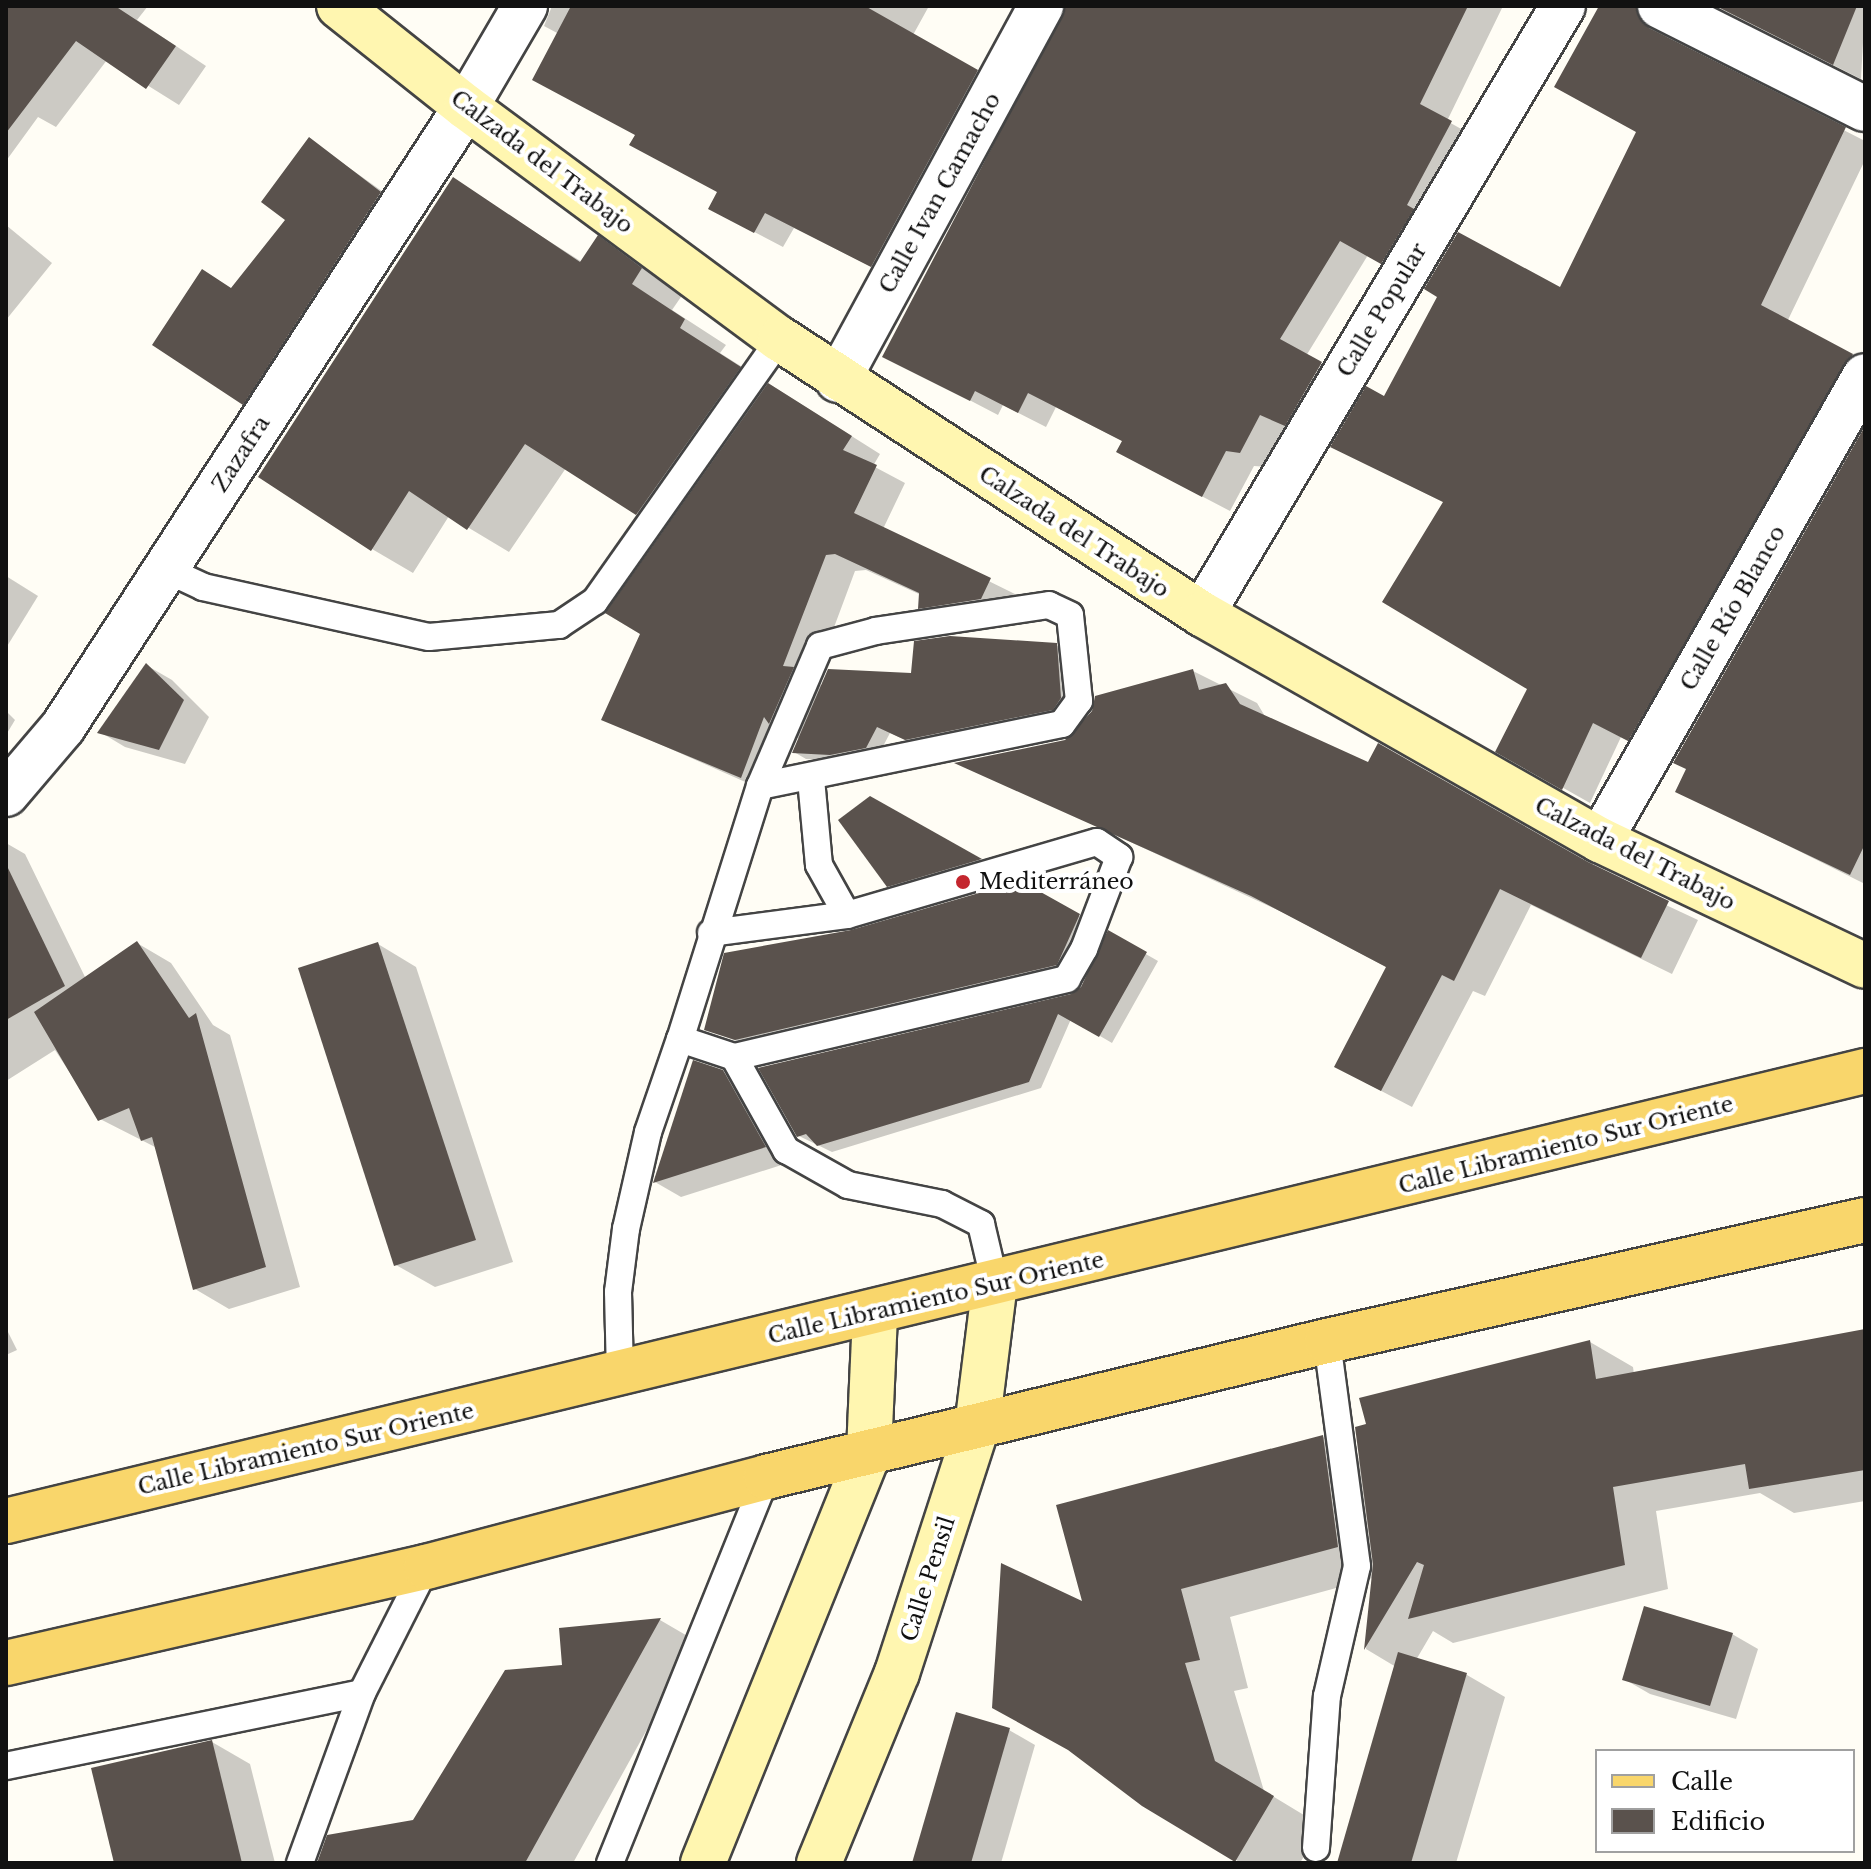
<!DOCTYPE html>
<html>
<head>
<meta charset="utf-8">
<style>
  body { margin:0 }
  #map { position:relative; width:1871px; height:1869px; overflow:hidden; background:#fffdf5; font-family:"Libre Baskerville",serif }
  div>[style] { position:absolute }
  .shadow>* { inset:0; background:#0003 }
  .building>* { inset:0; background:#5a524d }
  .roads { filter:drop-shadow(2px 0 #444) drop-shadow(-2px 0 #444) drop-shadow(0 2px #444) drop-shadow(0 -2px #444) }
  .lane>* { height:26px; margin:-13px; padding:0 13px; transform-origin:13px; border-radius:13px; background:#fff }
  .street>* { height:44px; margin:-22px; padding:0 22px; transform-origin:22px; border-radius:22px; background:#fff }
  .secondary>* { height:44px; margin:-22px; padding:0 22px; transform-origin:22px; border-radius:22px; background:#fff6b0 }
  .primary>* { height:44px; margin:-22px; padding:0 22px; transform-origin:22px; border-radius:22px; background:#f9d66b }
  .dots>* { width:22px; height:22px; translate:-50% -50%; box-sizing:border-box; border:4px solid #fff; border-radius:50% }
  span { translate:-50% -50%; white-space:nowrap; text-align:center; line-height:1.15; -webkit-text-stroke:8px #fff; paint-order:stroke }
  .street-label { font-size:22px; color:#111 }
  .poi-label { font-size:22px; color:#111 }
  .left { translate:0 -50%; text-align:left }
  .frame { position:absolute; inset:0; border:8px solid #111; pointer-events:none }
  .legend { position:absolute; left:1595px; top:1749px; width:260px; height:104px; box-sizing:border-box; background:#fff; border:2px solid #a0a0a0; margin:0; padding:10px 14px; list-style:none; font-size:24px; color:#111 }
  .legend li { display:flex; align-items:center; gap:16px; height:40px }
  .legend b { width:40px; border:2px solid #a0a0a0 }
</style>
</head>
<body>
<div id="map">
  <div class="shadow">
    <div style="clip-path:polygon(6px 6px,148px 6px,137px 20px,206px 66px,179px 105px,107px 60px,56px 127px,38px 117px,6px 161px)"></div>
    <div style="clip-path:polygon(552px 6px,929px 6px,913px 35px,1005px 88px,900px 281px,794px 228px,783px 247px,739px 224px,719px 193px,637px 135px,559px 34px,544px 26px)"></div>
    <div style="clip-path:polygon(1087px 6px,1503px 6px,1447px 121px,1479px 139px,1409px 278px,1368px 255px,1306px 356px,1349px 380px,1268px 467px,1254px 466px,1230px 511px,1146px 467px,1124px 442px,1056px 407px,1046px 427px,1003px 405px,998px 415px,885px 356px)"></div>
    <div style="clip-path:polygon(1600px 6px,1669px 6px,1664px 11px,1666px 37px,1671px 42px,1865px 141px,1865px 160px,1787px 322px,1855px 359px,1834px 443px,1749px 455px,1764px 503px,1791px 519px,1656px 755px,1621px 737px,1590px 803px,1498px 751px,1530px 688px,1445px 503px,1333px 447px,1385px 399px,1561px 290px,1638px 132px)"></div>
    <div style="clip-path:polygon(1716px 6px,1865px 6px,1861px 79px)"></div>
    <div style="clip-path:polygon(310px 140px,403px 206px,267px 416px,244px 403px,233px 290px,287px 220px)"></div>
    <div style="clip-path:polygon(453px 180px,582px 262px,598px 238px,640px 262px,683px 294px,672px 310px,726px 345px,720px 353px,880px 454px,873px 466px,905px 483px,883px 529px,1019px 596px,949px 624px,920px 607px,921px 595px,866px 570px,855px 571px,814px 681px,822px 686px,912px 675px,1056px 645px,1069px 652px,1066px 716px,919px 746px,890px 733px,879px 754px,844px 761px,806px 759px,794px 752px,800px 739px,793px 735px,770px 793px,603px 719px,643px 634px,667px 530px,566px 468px,509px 552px,449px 516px,413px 573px,372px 549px)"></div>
    <div style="clip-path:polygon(6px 225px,52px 263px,6px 320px)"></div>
    <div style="clip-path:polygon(1865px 498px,1865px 884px,1678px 791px)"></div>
    <div style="clip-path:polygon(6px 576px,38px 596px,6px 648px)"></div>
    <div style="clip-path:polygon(146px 665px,172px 680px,209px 717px,185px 764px,125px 747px,100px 732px)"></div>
    <div style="clip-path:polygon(1193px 671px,1257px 703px,1266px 718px,1698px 920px,1672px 974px,1531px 905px,1485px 996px,1473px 991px,1412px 1107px,1366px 1083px,1388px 968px,1284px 913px,960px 763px,1066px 742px)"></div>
    <div style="clip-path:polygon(6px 711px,15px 720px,6px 735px)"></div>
    <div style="clip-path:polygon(870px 798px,991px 867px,901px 893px,888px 885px)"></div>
    <div style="clip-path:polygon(6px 843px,25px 854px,86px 979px,137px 943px,171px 963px,213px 1025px,230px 1035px,300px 1287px,229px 1309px,195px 1289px,157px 1148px,100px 1119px,55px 1050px,6px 1081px)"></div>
    <div style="clip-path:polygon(1021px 883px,1092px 923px,1069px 971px,749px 1046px,706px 1029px)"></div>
    <div style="clip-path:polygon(1109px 933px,1158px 961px,1112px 1043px,1071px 1019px,1041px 1088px,832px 1152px,799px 1136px,1072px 996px,1083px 988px)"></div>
    <div style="clip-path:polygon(378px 944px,416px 967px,513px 1262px,435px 1287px,396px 1265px)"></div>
    <div style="clip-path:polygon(722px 1072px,749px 1088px,791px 1162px,681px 1197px,655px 1182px)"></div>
    <div style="clip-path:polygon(6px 1328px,17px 1350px,6px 1355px)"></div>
    <div style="clip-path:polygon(1865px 1331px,1865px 1501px,1794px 1513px,1760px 1493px,1656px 1511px,1668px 1589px,1453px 1643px,1433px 1631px,1416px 1660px,1467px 1675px,1505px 1697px,1456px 1863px,1339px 1863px,1396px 1667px,1366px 1649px,1373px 1578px,1230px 1617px,1248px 1688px,1234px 1691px,1264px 1791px,1322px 1826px,1300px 1863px,1241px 1863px,1144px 1805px,1085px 1605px,1323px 1437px,1361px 1459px,1590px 1342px,1633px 1367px,1634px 1374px)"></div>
    <div style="clip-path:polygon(660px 1620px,696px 1641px,573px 1863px,345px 1863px,414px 1822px,565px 1666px,561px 1630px)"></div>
    <div style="clip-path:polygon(1732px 1634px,1758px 1649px,1736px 1719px,1650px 1694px,1624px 1679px)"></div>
    <div style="clip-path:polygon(1009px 1730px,1035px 1745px,1001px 1863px,914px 1863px)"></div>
    <div style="clip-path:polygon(212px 1742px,250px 1764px,275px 1863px,116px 1863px)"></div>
  </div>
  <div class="building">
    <div style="clip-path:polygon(6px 6px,115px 6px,176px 46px,146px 89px,76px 41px,6px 133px)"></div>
    <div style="clip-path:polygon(571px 6px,865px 6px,978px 70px,871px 267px,765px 213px,754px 233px,708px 209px,717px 192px,629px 145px,635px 135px,532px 80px)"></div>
    <div style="clip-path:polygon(1066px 6px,1468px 6px,1420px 104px,1452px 121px,1407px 205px,1414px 209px,1381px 264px,1340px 241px,1280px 339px,1322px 362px,1285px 426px,1260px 415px,1240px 453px,1226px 451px,1202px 497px,1116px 452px,1122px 441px,1028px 393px,1018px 413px,975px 391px,970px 401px,882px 357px)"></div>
    <div style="clip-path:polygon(1599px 6px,1635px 6px,1649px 28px,1846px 127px,1761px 305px,1853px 354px,1628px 741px,1593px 723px,1562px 790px,1495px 752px,1527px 689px,1382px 602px,1443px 502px,1330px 447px,1366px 386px,1384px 396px,1437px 297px,1424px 289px,1458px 232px,1560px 287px,1636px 132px,1554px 87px)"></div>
    <div style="clip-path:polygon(1716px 6px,1857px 6px,1833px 65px)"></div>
    <div style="clip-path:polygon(309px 137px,381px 192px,243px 405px,152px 345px,202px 269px,231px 288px,285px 220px,261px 202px)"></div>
    <div style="clip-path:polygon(453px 177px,580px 262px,598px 235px,642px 268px,632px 284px,685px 319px,680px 328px,741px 367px,636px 515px,525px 444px,467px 530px,409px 491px,371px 551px,258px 477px)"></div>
    <div style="clip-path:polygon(768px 383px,852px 436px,843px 450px,877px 465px,854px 513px,991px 578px,981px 599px,918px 609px,919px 593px,835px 554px,826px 555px,783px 666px,794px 667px,769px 724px,764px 717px,741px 778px,601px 720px,640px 634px,605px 613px)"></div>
    <div style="clip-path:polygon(1865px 426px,1865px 844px,1850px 875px,1675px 792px,1686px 769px,1673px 763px)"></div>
    <div style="clip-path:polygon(950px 636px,1057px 643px,1061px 698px,1053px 710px,905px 740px,877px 727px,866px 748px,830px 755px,792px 753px,828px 669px,911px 673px,914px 641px)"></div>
    <div style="clip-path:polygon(146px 663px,184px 700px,159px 750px,97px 733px)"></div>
    <div style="clip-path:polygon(1193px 669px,1199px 690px,1226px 683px,1240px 704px,1368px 762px,1378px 743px,1588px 862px,1669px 901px,1641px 958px,1500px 889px,1454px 981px,1442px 975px,1381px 1091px,1334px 1067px,1386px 967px,1251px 896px,954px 763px,1065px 740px,1092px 711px,1095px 696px)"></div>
    <div style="clip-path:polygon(870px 796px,982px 859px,887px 887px,838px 820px)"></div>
    <div style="clip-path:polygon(6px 864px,65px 986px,6px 1020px)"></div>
    <div style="clip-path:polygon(1021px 881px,1080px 914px,1057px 965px,735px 1040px,704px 1030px,724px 953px,851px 930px)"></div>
    <div style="clip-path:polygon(1108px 930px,1147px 952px,1099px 1037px,1058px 1014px,1029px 1082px,817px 1146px,806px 1134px,797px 1137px,758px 1068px,1071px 994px,1081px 987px)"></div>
    <div style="clip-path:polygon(137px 941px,189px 1018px,196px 1013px,266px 1267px,193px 1290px,152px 1137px,141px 1141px,129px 1108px,98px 1121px,34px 1012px)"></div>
    <div style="clip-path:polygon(378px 942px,476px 1240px,394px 1266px,298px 968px)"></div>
    <div style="clip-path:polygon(693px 1060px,723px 1070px,766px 1147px,653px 1183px)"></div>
    <div style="clip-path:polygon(1865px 1329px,1865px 1470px,1749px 1489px,1745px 1464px,1613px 1487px,1625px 1565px,1408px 1619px,1424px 1565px,1417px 1562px,1364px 1650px,1373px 1564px,1355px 1427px,1366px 1424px,1359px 1398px,1590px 1340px,1596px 1379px)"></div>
    <div style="clip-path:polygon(1323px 1435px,1338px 1547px,1181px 1589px,1200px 1660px,1185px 1663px,1215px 1761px,1274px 1796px,1235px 1862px,1142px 1806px,1068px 1750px,992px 1708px,1001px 1563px,1082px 1601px,1056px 1505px)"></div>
    <div style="clip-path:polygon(1644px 1606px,1733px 1633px,1710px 1706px,1622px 1680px)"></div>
    <div style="clip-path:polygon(661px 1618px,525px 1863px,317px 1863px,327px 1835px,413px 1820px,505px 1670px,562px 1665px,559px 1628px)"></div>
    <div style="clip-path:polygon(1398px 1652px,1467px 1673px,1411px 1863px,1337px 1863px)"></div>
    <div style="clip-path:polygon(956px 1712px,1010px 1728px,971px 1863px,912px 1863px)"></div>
    <div style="clip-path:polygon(212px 1740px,242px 1863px,114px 1863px,91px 1768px)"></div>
  </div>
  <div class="roads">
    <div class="lane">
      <div style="left:167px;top:570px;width:40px;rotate:25deg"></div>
      <div style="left:203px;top:587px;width:231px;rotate:12.5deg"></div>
      <div style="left:429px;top:637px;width:131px;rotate:-5.3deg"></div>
      <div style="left:559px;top:625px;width:43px;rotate:-33.7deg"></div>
      <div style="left:595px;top:601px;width:321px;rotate:-54.8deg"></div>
      <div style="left:811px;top:779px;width:86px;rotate:84.7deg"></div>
      <div style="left:819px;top:865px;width:57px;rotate:60.8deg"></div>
      <div style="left:760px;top:786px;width:308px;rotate:-11.6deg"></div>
      <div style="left:1062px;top:724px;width:29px;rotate:-54deg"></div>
      <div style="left:1079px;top:701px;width:86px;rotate:-96deg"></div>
      <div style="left:1070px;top:615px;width:23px;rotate:-155deg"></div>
      <div style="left:1049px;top:605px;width:175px;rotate:171.5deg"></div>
      <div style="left:876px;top:631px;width:58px;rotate:165deg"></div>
      <div style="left:820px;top:646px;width:152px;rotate:113.2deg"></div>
      <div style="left:760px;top:786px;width:265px;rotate:107.5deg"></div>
      <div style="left:680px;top:1039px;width:57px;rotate:18.4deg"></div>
      <div style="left:734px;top:1057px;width:107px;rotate:60.8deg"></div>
      <div style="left:786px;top:1150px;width:71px;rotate:29.4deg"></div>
      <div style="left:848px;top:1185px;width:96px;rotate:11.4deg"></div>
      <div style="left:942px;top:1204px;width:44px;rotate:27.1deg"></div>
      <div style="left:981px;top:1224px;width:61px;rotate:76.7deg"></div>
      <div style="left:711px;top:933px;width:137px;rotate:-7.5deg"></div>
      <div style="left:847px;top:915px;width:260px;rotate:-16.3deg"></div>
      <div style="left:1097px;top:842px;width:27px;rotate:34deg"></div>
      <div style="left:1119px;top:857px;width:98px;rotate:110.8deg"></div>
      <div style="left:1084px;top:949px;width:34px;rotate:120deg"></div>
      <div style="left:1067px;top:979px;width:342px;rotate:166.8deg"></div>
      <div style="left:620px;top:1374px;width:82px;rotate:-91.4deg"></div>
      <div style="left:618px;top:1292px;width:64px;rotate:-82.8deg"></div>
      <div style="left:626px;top:1229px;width:99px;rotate:-77.2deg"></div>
      <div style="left:648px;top:1132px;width:98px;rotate:-71deg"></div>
      <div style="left:6px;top:1766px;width:363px;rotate:-11.6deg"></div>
      <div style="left:1316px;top:1848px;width:152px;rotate:-85.9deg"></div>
      <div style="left:1327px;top:1696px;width:133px;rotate:-77deg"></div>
      <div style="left:1357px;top:1566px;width:227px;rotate:-97.6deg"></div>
      <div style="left:300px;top:1863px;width:181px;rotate:-70deg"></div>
      <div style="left:362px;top:1693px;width:141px;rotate:-63.1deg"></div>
      <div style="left:610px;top:1863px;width:416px;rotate:-68deg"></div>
    </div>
    <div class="street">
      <div style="left:1660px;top:6px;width:229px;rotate:26.7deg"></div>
      <div style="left:838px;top:380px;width:426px;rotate:-61.5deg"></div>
      <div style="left:1202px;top:614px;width:707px;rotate:-59.3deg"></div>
      <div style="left:6px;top:794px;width:88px;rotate:-49.6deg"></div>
      <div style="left:63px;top:727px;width:739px;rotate:-56.98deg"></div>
      <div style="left:466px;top:107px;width:117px;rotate:-59.7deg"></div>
      <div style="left:1600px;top:840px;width:534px;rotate:-60.27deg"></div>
    </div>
    <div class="secondary">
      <div style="left:339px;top:6px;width:162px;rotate:38.5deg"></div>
      <div style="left:466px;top:107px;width:390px;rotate:36.5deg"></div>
      <div style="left:780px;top:339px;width:504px;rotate:33.09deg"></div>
      <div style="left:1202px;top:614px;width:458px;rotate:29.6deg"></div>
      <div style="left:1600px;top:840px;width:293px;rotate:25.4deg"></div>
      <div style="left:703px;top:1863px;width:443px;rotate:-68deg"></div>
      <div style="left:869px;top:1452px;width:139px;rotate:-87.5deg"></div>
      <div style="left:819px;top:1863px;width:205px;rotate:-67.7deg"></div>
      <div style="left:897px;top:1673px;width:259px;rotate:-72deg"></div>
      <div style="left:977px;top:1427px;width:145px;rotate:-82.9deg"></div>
    </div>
    <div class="primary">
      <div style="left:6px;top:1521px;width:1913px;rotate:-13.61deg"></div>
      <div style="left:6px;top:1663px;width:431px;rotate:-12.9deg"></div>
      <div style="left:426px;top:1567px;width:352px;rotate:-14.8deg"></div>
      <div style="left:766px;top:1477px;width:577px;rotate:-13.63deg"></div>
      <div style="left:1327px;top:1341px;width:551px;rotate:-12.68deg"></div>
    </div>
  </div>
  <div class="dots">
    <div style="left:963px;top:882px;background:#c4262e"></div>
  </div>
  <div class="street-label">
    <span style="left:542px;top:162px;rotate:37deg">Calzada del Trabajo</span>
    <span style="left:940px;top:193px;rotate:-61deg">Calle Ivan Camacho</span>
    <span style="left:1382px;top:310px;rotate:-59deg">Calle Popular</span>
    <span style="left:241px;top:454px;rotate:-57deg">Zazafra</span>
    <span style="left:1074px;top:532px;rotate:33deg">Calzada del Trabajo</span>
    <span style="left:1733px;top:608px;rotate:-60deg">Calle Río Blanco</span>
    <span style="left:1635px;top:854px;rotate:27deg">Calzada del Trabajo</span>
    <span style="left:1566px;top:1145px;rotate:-14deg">Calle Libramiento Sur Oriente</span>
    <span style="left:936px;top:1298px;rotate:-13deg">Calle Libramiento Sur Oriente</span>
    <span style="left:306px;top:1449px;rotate:-13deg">Calle Libramiento Sur Oriente</span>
    <span style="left:928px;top:1579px;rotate:-72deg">Calle Pensil</span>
  </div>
  <div class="poi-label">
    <span class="left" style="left:979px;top:882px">Mediterráneo</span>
  </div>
  <div class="frame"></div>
  <ul class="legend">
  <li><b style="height:10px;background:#f9d66b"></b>Calle</li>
  <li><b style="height:22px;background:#5a524d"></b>Edificio</li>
  </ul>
</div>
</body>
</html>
